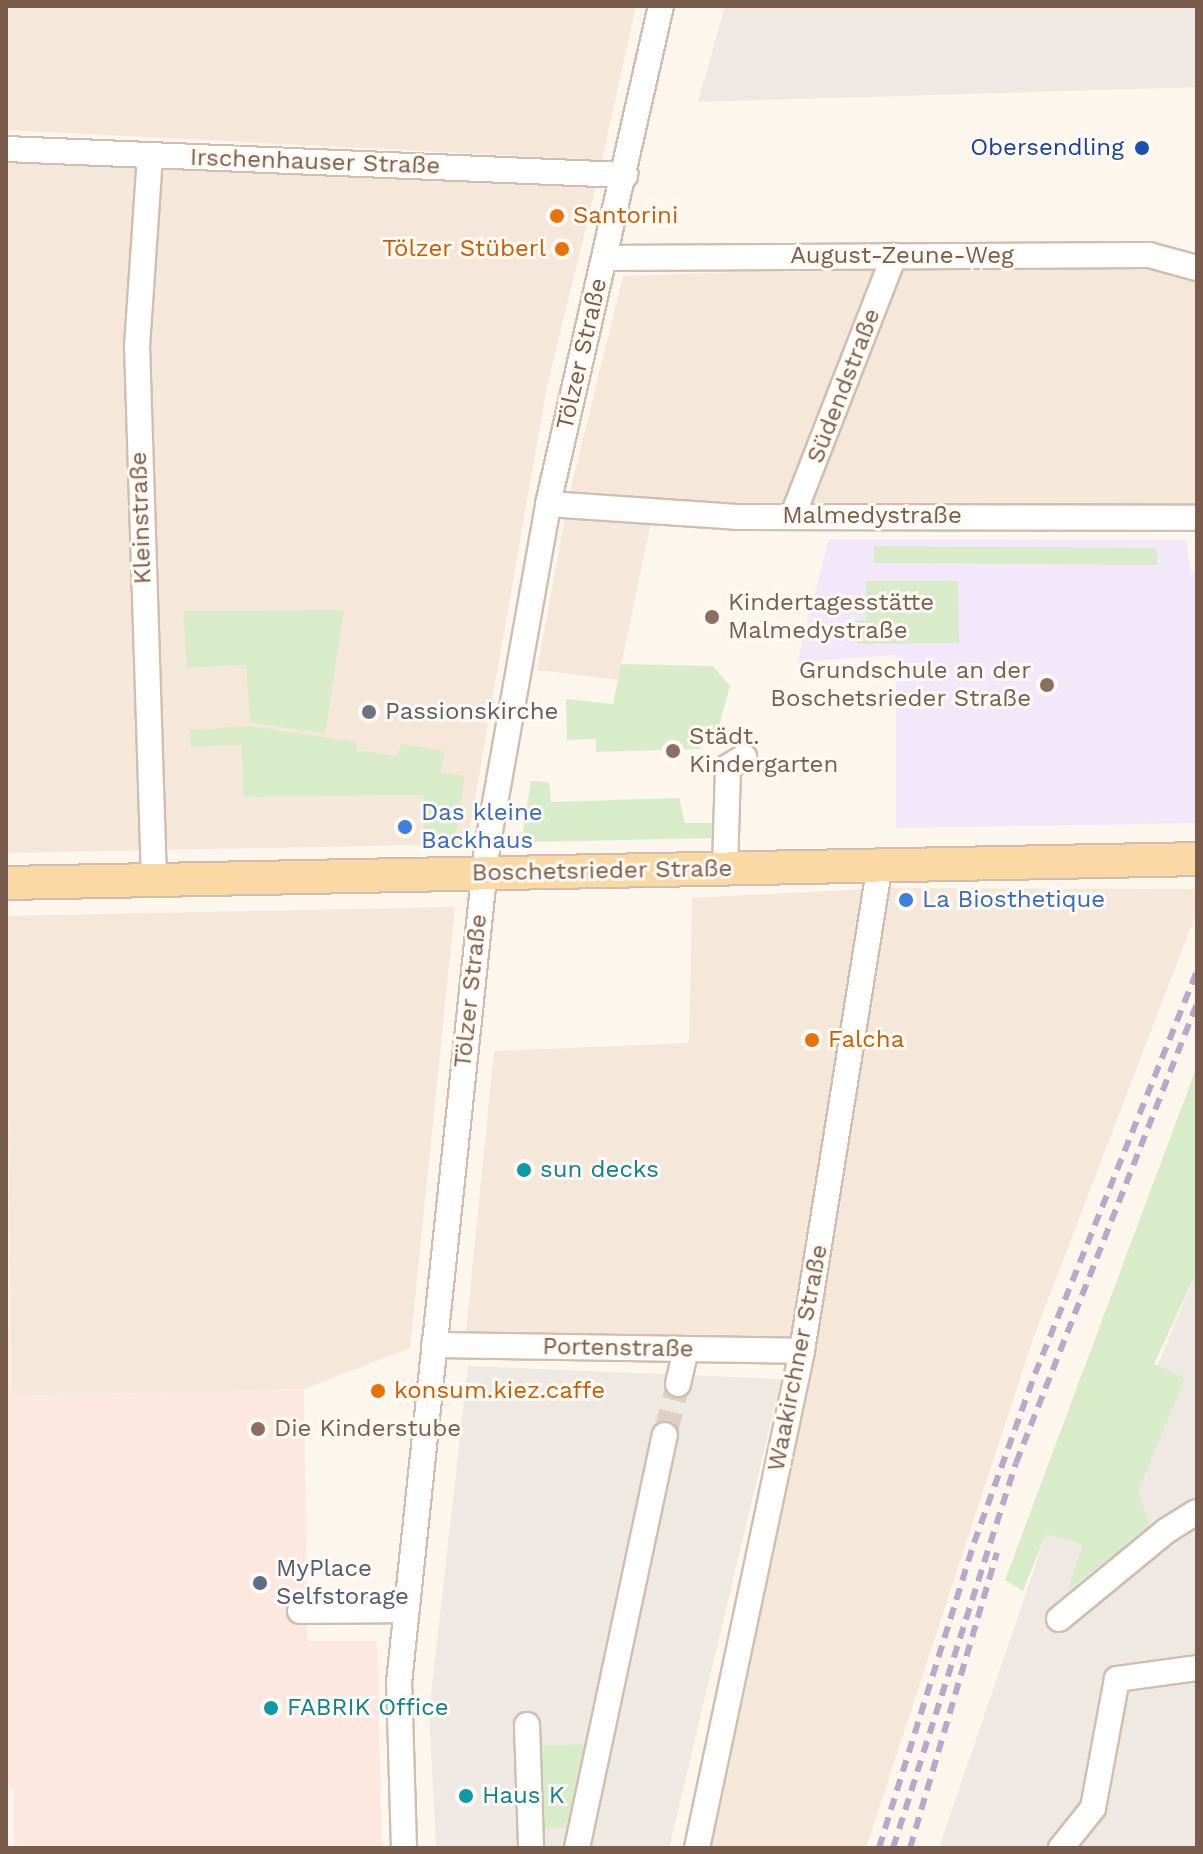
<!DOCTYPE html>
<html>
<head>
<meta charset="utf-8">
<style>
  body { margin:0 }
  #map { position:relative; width:1203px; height:1854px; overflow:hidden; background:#fdf6ec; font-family:"Work Sans",sans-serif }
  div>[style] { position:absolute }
  .residential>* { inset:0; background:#f5e8da }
  .commercial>* { inset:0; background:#fde8e0 }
  .industrial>* { inset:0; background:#efe9e4 }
  .education>* { inset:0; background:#f3e8fa }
  .green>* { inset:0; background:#d8ecc9 }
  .minor-tunnel>* { height:24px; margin-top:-12px; transform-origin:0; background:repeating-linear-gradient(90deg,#dcd0c4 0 24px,transparent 0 36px) }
  .roads { filter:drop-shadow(2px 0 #d1beb0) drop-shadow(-2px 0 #d1beb0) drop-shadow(0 2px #d1beb0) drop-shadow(0 -2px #d1beb0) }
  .minor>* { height:24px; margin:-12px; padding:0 12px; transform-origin:12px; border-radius:12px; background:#fff }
  .major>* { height:32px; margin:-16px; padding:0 16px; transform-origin:16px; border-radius:16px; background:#fbd9a5 }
  .rail>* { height:6px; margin-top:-3px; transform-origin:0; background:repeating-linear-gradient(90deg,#b9a8c9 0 12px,transparent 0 20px) }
  .dots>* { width:22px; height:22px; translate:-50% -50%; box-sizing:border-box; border:4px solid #fffaf3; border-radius:50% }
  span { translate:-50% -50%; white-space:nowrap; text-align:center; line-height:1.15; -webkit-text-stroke:6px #fffaf3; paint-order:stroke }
  .transit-label { font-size:24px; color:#164399 }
  .right { translate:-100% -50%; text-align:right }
  .street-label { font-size:24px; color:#7a5c4d }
  .food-label { font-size:24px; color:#c56008 }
  .left { translate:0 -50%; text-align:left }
  .education-label { font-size:24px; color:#785e54 }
  .worship-label { font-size:24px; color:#5b616d }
  .shop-label { font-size:24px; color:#366cbe }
  .culture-label { font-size:24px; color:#0d838f }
  .service-label { font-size:24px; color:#4e5e75 }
  .frame { position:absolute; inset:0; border:8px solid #7a5c4d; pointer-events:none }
</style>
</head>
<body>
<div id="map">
  <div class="residential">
    <div style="clip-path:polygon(6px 6px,636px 6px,602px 160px,6px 130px)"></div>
    <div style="clip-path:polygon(6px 161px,597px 182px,547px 387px,467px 844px,6px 853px)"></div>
    <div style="clip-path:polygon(1197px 257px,1197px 509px,655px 503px,618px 680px,537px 670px,568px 500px,623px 276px)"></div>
    <div style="clip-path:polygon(886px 888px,1197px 889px,1197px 911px,1033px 1339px,866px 1848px,710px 1848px,816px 1344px,466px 1331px,494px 1051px,689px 1043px,692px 898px)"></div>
    <div style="clip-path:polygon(455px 907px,410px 1348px,304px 1389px,11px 1396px,6px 916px)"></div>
  </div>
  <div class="commercial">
    <div style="clip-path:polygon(6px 1247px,11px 1396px,304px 1389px,307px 1641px,377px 1641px,382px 1848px,14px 1848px,13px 1789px,6px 1789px)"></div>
  </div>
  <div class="industrial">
    <div style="clip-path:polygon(725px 6px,1197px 6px,1197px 87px,698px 102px)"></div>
    <div style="clip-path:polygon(1197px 1271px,1197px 1848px,939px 1848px,1046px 1534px,1082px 1545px)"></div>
    <div style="clip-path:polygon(468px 1366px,781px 1379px,669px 1848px,436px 1848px,429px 1712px)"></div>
  </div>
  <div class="education">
    <div style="clip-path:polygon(829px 539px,1186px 540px,1191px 574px,1197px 574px,1197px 823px,896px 828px,896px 655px,797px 662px)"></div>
  </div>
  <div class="green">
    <div style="clip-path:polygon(874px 546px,1157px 548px,1157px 565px,874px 563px)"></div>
    <div style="clip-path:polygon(866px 581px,958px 581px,959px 643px,857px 644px,857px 620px,866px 620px)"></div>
    <div style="clip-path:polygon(344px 610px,325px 733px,250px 723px,246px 665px,187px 668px,183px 611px)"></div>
    <div style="clip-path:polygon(621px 664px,713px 666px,730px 686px,717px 733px,699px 749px,596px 752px,596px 739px,567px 740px,566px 699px,613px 704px)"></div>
    <div style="clip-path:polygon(249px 726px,357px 742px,356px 750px,396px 756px,402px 744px,444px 751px,441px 772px,465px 776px,454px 844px,424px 845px,423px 795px,243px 797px,242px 745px,191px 747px,190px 730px)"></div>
    <div style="clip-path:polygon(531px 781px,549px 782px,551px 802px,679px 798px,685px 823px,719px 823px,718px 838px,529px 842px,523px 831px)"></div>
    <div style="clip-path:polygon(1197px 1066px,1197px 1271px,1154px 1364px,1185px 1378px,1138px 1491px,1150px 1526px,1067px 1591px,1083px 1545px,1046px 1534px,1023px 1591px,1005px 1580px)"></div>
    <div style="clip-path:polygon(592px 1744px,574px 1826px,537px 1830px,534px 1745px)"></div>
  </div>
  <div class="minor-tunnel">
    <div style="left:665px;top:1435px;width:53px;rotate:-75.7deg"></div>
  </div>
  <div class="roads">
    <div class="minor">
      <div style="left:6px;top:149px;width:620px;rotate:2.41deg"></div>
      <div style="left:150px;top:156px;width:189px;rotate:93.9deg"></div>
      <div style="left:137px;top:345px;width:535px;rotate:88.18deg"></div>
      <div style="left:605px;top:258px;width:544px;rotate:-0.32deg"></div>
      <div style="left:1149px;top:255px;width:50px;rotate:15.2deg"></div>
      <div style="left:548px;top:504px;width:189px;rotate:3.9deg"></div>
      <div style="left:737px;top:517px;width:460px;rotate:0.1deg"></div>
      <div style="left:793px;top:515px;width:278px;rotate:-68.7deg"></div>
      <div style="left:725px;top:869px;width:102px;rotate:-88.3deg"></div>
      <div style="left:728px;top:767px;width:19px;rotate:-32deg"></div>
      <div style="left:434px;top:1345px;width:368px;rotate:0.9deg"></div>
      <div style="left:678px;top:1384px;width:36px;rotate:-77deg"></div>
      <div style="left:300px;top:1611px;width:106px;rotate:-0.5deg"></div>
      <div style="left:1059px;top:1619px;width:139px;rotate:-39.4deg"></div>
      <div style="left:1166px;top:1531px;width:36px;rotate:-32deg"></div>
      <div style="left:527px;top:1725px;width:123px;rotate:88.1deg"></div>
      <div style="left:404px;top:1848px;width:165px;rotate:-91.7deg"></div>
      <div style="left:399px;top:1683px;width:840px;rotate:-83.98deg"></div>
      <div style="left:487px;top:848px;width:349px;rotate:-79.9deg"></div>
      <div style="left:548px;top:504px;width:511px;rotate:-77.22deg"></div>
      <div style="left:577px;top:1848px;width:422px;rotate:-78deg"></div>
      <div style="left:697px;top:1848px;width:508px;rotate:-78.07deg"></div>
      <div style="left:802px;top:1351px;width:493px;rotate:-80.9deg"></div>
      <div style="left:1061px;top:1848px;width:51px;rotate:-51.3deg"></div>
      <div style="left:1093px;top:1808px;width:131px;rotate:-79.5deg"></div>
      <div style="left:1117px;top:1679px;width:81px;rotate:-7.8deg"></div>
    </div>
    <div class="major">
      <div style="left:6px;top:883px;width:1191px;rotate:-1.15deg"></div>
    </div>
  </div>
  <div class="rail">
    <div style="left:879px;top:1848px;width:319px;rotate:-72.7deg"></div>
    <div style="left:974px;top:1543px;width:180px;rotate:-70.2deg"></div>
    <div style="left:1035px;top:1374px;width:435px;rotate:-68.1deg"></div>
    <div style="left:893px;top:1848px;width:404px;rotate:-72.3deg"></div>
    <div style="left:1016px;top:1463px;width:493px;rotate:-68.5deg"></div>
    <div style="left:910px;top:1848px;width:308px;rotate:-73.6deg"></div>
  </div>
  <div class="dots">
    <div style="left:1142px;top:148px;background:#1a4fb4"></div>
    <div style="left:557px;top:216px;background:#e8710a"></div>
    <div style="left:562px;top:249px;background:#e8710a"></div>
    <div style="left:712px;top:617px;background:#8d6e63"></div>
    <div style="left:1047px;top:685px;background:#8d6e63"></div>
    <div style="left:369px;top:712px;background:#6b7280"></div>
    <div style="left:673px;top:751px;background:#8d6e63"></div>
    <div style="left:405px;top:827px;background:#3f7fe0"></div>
    <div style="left:906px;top:900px;background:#3f7fe0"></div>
    <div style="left:812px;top:1040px;background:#e8710a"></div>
    <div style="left:524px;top:1170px;background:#0f9aa8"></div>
    <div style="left:378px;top:1391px;background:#e8710a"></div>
    <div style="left:258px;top:1429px;background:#8d6e63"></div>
    <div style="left:260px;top:1583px;background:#5c6f8a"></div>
    <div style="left:271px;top:1708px;background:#0f9aa8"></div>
    <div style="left:466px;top:1796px;background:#0f9aa8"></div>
  </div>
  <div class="transit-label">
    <span class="right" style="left:1124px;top:148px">Obersendling</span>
  </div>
  <div class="street-label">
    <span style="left:315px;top:162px;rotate:2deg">Irschenhauser Straße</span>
    <span style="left:902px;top:256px">August-Zeune-Weg</span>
    <span style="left:582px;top:354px;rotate:-77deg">Tölzer Straße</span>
    <span style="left:844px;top:386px;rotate:-69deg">Südendstraße</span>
    <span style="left:872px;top:516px">Malmedystraße</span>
    <span style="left:141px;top:518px;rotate:-92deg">Kleinstraße</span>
    <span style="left:602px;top:871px;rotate:-1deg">Boschetsrieder Straße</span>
    <span style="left:471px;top:991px;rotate:-84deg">Tölzer Straße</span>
    <span style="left:618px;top:1348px;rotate:1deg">Portenstraße</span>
    <span style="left:798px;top:1358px;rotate:-79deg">Waakirchner Straße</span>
  </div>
  <div class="food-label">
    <span class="left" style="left:573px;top:216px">Santorini</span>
    <span class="right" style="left:546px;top:249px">Tölzer Stüberl</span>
    <span class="left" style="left:828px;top:1040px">Falcha</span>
    <span class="left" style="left:394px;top:1391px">konsum.kiez.caffe</span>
  </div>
  <div class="education-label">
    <span class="left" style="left:728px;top:617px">Kindertagesstätte<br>Malmedystraße</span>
    <span class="right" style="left:1031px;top:685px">Grundschule an der<br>Boschetsrieder Straße</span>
    <span class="left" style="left:689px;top:751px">Städt.<br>Kindergarten</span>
    <span class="left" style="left:274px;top:1429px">Die Kinderstube</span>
  </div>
  <div class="worship-label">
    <span class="left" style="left:385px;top:712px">Passionskirche</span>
  </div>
  <div class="shop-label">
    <span class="left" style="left:421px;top:827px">Das kleine<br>Backhaus</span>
    <span class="left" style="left:922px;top:900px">La Biosthetique</span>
  </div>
  <div class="culture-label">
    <span class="left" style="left:540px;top:1170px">sun decks</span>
    <span class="left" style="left:287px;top:1708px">FABRIK Office</span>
    <span class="left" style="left:482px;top:1796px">Haus K</span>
  </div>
  <div class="service-label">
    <span class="left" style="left:276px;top:1583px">MyPlace<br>Selfstorage</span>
  </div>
  <div class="frame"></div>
</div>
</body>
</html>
